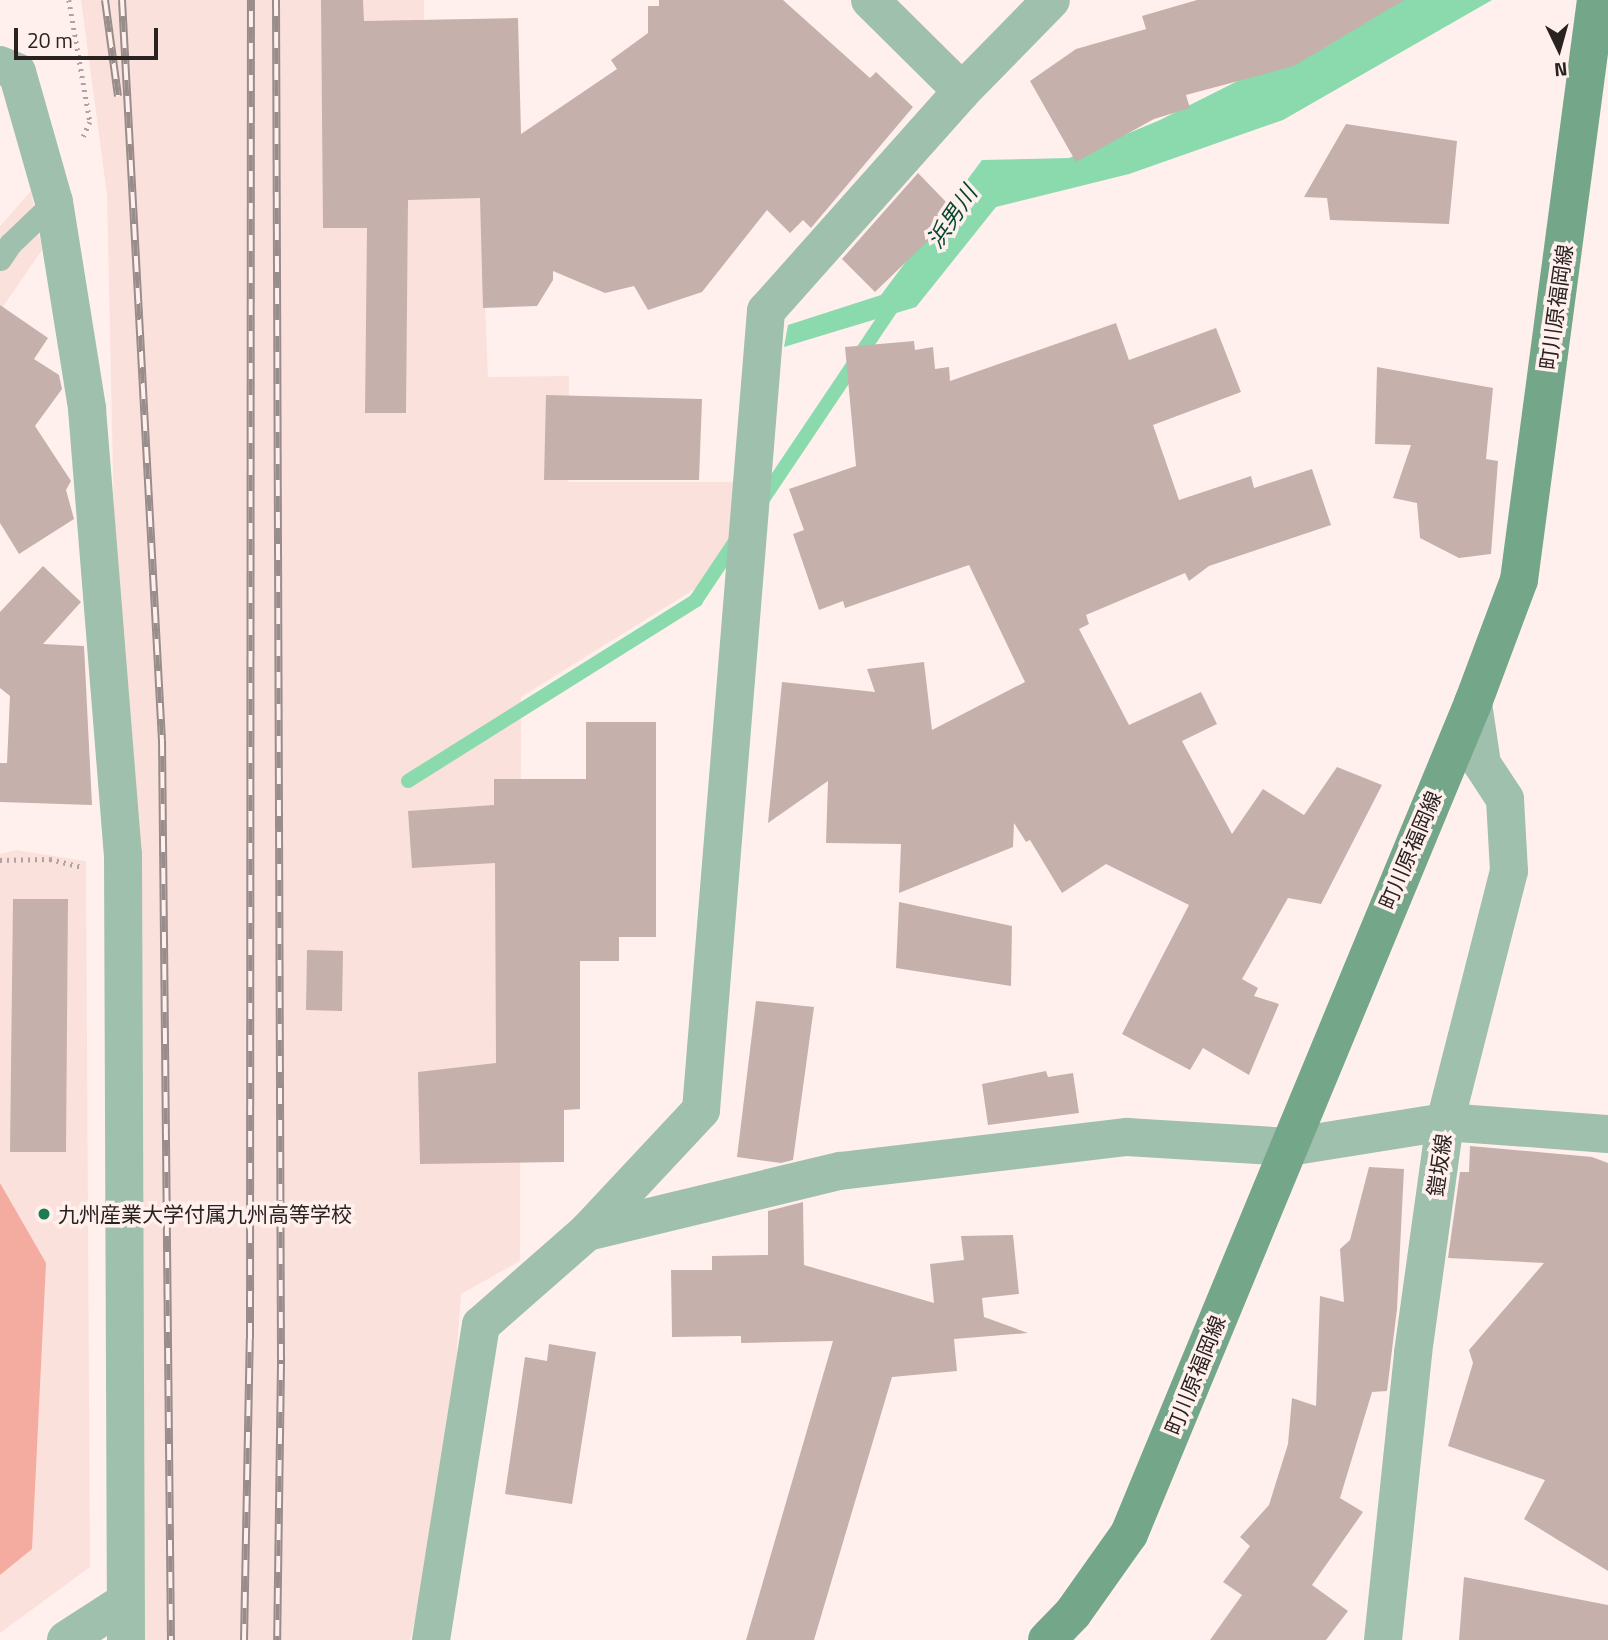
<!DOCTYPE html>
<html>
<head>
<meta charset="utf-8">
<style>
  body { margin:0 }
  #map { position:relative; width:1608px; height:1640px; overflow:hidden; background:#fff0ee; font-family:"Titillium Web","Noto Sans JP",sans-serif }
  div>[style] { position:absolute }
  .built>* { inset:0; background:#fbe1dc }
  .green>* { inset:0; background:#f4aca0 }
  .water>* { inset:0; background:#8adaae }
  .stream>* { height:14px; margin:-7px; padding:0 7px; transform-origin:7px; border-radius:7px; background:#8adaae }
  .building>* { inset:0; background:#c6b0ac }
  .path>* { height:4.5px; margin-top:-2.25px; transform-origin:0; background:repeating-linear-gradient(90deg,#afa3a1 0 2px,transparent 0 7px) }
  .lane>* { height:23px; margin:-11.5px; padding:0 11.5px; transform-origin:11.5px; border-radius:11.5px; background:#9fc0ad }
  .street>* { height:38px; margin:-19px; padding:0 19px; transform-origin:19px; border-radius:19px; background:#9fc0ad }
  .secondary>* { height:38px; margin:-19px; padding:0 19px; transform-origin:19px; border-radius:19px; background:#74a68a }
  .rail>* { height:8px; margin-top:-4px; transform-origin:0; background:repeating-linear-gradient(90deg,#fff0ee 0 16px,#998d8b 0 32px); box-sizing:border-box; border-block:2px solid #998d8b }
  .dots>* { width:19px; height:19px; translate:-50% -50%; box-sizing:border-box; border:4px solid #fff0ee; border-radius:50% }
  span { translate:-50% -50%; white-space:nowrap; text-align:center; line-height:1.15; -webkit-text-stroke:7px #fff0ee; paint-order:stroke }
  .street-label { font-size:21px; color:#2a2220 }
  .poi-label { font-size:21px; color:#2a2220 }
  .left { translate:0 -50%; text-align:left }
  .water-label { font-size:23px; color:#05482d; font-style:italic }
  .north { position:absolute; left:1524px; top:14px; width:70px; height:70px; -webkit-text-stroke:5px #fff0ee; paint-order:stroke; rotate:175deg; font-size:19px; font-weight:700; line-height:28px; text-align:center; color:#2a2220 }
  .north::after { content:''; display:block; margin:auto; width:24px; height:32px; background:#2a2220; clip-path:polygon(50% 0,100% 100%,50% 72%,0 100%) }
  .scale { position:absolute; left:14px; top:28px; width:144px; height:32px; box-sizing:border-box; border:4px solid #2a2220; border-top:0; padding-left:9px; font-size:21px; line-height:24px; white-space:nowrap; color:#2a2220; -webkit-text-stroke:5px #fff0ee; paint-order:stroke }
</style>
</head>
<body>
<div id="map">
  <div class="built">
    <div style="clip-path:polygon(81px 0,424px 0,424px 157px,481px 199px,488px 377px,569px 376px,568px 482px,751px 482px,746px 557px,521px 697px,520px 1261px,461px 1294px,447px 1487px,410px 1640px,138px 1640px,107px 195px)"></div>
    <div style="clip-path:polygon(31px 191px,42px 250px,0 311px,0 226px)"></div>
    <div style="clip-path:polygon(16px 850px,86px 861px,90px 1567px,0 1633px,0 854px)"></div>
  </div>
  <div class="green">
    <div style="clip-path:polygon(0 1183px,46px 1263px,32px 1549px,0 1575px)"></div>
  </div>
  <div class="water">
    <div style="clip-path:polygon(1399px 0,1492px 0,1283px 120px,1129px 174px,996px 207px,916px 307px,784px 347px,788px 325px,881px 295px,982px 160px,1069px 158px,1160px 120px)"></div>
  </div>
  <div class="stream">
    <div style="left:761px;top:502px;width:242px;rotate:-56.1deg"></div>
    <div style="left:408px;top:781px;width:340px;rotate:-32.1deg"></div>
    <div style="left:696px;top:600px;width:72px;rotate:-56.3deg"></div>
  </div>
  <div class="building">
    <div style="clip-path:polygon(321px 0,363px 0,364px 21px,518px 18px,521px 134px,617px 69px,611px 60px,648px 33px,648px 6px,659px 6px,659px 0,783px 0,870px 78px,876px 72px,913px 107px,811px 228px,803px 220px,790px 233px,767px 210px,702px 292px,648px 310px,634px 286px,605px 293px,553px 271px,553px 280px,537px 306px,483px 308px,480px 198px,408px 200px,406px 413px,365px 413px,367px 228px,323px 228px)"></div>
    <div style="clip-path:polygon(1197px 0,1404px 0,1294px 66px,1186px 95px,1190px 108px,1154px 119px,1076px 162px,1030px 81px,1076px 49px,1146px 29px,1142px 16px)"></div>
    <div style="clip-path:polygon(1346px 124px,1457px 141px,1449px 224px,1330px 220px,1327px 198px,1304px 197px)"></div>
    <div style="clip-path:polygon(918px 173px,950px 206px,930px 232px,934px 235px,875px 292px,842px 259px)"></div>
    <div style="clip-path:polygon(0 305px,48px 338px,34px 359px,59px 375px,62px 389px,35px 426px,71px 481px,66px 490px,74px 519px,19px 554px,0 523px)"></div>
    <div style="clip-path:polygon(1116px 323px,1129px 360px,1216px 328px,1241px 392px,1153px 425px,1179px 500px,1251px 476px,1254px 488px,1312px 469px,1331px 525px,1209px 566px,1189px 581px,1185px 573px,1086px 615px,1089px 624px,1079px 629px,1129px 725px,1201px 692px,1217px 724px,1182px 741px,1232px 834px,1263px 789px,1304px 815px,1337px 767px,1382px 785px,1321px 904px,1288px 898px,1242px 979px,1258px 988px,1254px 996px,1279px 1004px,1249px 1075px,1203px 1048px,1190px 1070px,1122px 1034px,1189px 905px,1106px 864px,1062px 893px,1030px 840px,1026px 842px,1014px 823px,1013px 847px,899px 893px,901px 844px,826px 843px,828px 781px,768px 823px,782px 682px,875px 692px,867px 669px,924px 662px,932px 730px,1025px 682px,969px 565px,845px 608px,843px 601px,819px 610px,793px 534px,804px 530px,789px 489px,856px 466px,845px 347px,914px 341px,915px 350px,933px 347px,935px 369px,949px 367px,950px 381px)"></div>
    <div style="clip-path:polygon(1377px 367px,1493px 388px,1486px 459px,1498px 461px,1491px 554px,1459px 558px,1420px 538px,1417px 503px,1393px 498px,1411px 445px,1375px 444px)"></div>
    <div style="clip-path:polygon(546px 395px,702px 399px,699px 480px,544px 480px)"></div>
    <div style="clip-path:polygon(43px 566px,81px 602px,43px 644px,84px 646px,92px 805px,0 802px,0 763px,7px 763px,10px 696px,0 688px,0 612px)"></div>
    <div style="clip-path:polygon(586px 722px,656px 722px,656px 937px,619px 937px,619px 961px,580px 961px,580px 1109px,564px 1110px,564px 1162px,420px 1164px,418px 1072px,496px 1063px,495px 863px,412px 868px,408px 811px,494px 805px,494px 779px,586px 779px)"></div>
    <div style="clip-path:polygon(13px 899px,68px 899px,66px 1152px,10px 1152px)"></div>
    <div style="clip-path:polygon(899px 902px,1012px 926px,1011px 986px,896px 968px)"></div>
    <div style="clip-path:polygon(307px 950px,343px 951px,342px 1011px,306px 1010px)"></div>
    <div style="clip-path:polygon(756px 1001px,814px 1007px,793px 1160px,781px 1163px,737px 1157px)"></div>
    <div style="clip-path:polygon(1046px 1071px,1048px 1077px,1073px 1073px,1079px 1113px,988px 1125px,982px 1084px)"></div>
    <div style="clip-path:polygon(1470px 1146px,1592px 1157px,1608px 1163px,1608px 1571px,1524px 1519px,1545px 1480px,1448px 1446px,1473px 1363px,1469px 1350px,1544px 1263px,1448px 1258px,1460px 1172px,1469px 1172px)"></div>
    <div style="clip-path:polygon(1369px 1167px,1404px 1169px,1397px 1309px,1387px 1391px,1372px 1392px,1340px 1498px,1363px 1512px,1312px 1585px,1348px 1611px,1326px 1640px,1210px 1640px,1242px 1595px,1223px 1582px,1250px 1546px,1240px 1537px,1269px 1505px,1288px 1444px,1292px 1398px,1316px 1406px,1320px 1296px,1344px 1302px,1340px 1249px,1350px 1240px)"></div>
    <div style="clip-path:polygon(803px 1202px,804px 1265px,934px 1303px,930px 1264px,964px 1260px,961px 1236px,1013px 1235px,1019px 1294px,982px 1298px,984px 1317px,1028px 1333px,954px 1339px,957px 1371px,892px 1377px,814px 1640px,746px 1640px,833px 1341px,741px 1343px,741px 1336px,672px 1337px,671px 1270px,712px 1270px,712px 1256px,768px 1255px,768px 1211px)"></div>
    <div style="clip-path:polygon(549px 1344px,596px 1352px,572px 1504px,505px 1494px,525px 1357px,547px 1361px)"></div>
    <div style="clip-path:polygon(1464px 1577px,1608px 1605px,1608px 1640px,1459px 1640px)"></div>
  </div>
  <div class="path">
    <div style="left:69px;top:0;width:124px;rotate:80.2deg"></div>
    <div style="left:90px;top:122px;width:17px;rotate:114deg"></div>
    <div style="left:0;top:860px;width:50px;rotate:-1.1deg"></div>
    <div style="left:50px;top:859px;width:32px;rotate:14deg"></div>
  </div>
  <div class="lane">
    <div style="left:0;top:259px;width:18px;rotate:-56deg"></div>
    <div style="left:10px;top:244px;width:61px;rotate:-43.7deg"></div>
  </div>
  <div class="street">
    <div style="left:870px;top:0;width:129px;rotate:44.7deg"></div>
    <div style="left:0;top:65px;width:18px;rotate:22deg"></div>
    <div style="left:17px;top:72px;width:135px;rotate:74.1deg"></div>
    <div style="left:54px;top:202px;width:210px;rotate:80.9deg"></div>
    <div style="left:87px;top:409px;width:446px;rotate:85.4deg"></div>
    <div style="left:123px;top:854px;width:786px;rotate:89.78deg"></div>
    <div style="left:587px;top:1232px;width:260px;rotate:-13.6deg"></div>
    <div style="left:840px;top:1171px;width:289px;rotate:-6.8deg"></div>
    <div style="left:1127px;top:1137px;width:162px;rotate:3.5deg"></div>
    <div style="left:1289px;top:1147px;width:158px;rotate:-9.1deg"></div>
    <div style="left:1445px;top:1122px;width:163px;rotate:4.2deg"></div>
    <div style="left:66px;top:1640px;width:70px;rotate:-32.8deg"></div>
    <div style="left:431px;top:1640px;width:319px;rotate:-81deg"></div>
    <div style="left:481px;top:1325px;width:141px;rotate:-41.3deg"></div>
    <div style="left:587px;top:1232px;width:167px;rotate:-46.9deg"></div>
    <div style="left:701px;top:1110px;width:802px;rotate:-85.35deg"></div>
    <div style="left:766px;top:311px;width:295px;rotate:-48.3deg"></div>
    <div style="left:962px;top:91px;width:127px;rotate:-45.6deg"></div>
    <div style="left:1383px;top:1640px;width:289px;rotate:-84deg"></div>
    <div style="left:1413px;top:1353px;width:233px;rotate:-82.1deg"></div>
    <div style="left:1445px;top:1122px;width:259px;rotate:-75.7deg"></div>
    <div style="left:1509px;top:871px;width:72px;rotate:-93.2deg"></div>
    <div style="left:1505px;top:799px;width:42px;rotate:-123.3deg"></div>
    <div style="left:1482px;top:764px;width:62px;rotate:-98.4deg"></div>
  </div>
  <div class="secondary">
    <div style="left:1047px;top:1640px;width:37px;rotate:-46deg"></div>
    <div style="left:1073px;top:1613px;width:97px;rotate:-54.7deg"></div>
    <div style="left:1129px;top:1534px;width:899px;rotate:-67.51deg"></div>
    <div style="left:1473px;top:703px;width:131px;rotate:-69.5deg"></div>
    <div style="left:1519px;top:580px;width:585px;rotate:-82.44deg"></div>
  </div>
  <div class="rail">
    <div style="left:105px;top:0;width:97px;rotate:82.3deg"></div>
    <div style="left:122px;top:0;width:741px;rotate:86.91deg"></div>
    <div style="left:162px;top:740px;width:900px;rotate:89.43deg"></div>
    <div style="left:276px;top:0;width:1364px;rotate:89.79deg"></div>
    <div style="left:281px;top:1364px;width:276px;rotate:90.8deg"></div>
    <div style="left:244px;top:1640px;width:301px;rotate:-88.9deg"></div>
    <div style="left:250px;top:1339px;width:1339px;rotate:-89.96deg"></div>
  </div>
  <div class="dots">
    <div style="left:44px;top:1214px;background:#1d7c52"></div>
  </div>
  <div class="street-label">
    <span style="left:1556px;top:307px;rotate:-82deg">町川原福岡線</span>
    <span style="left:1410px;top:850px;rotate:-67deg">町川原福岡線</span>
    <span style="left:1439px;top:1165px;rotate:-82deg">鎧坂線</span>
    <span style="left:1195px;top:1375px;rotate:-68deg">町川原福岡線</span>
  </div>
  <div class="poi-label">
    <span class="left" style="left:58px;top:1214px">九州産業大学付属九州高等学校</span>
  </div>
  <div class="water-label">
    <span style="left:952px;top:217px;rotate:-56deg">浜男川</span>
  </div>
  <div class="north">N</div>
  <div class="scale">20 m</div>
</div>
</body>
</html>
